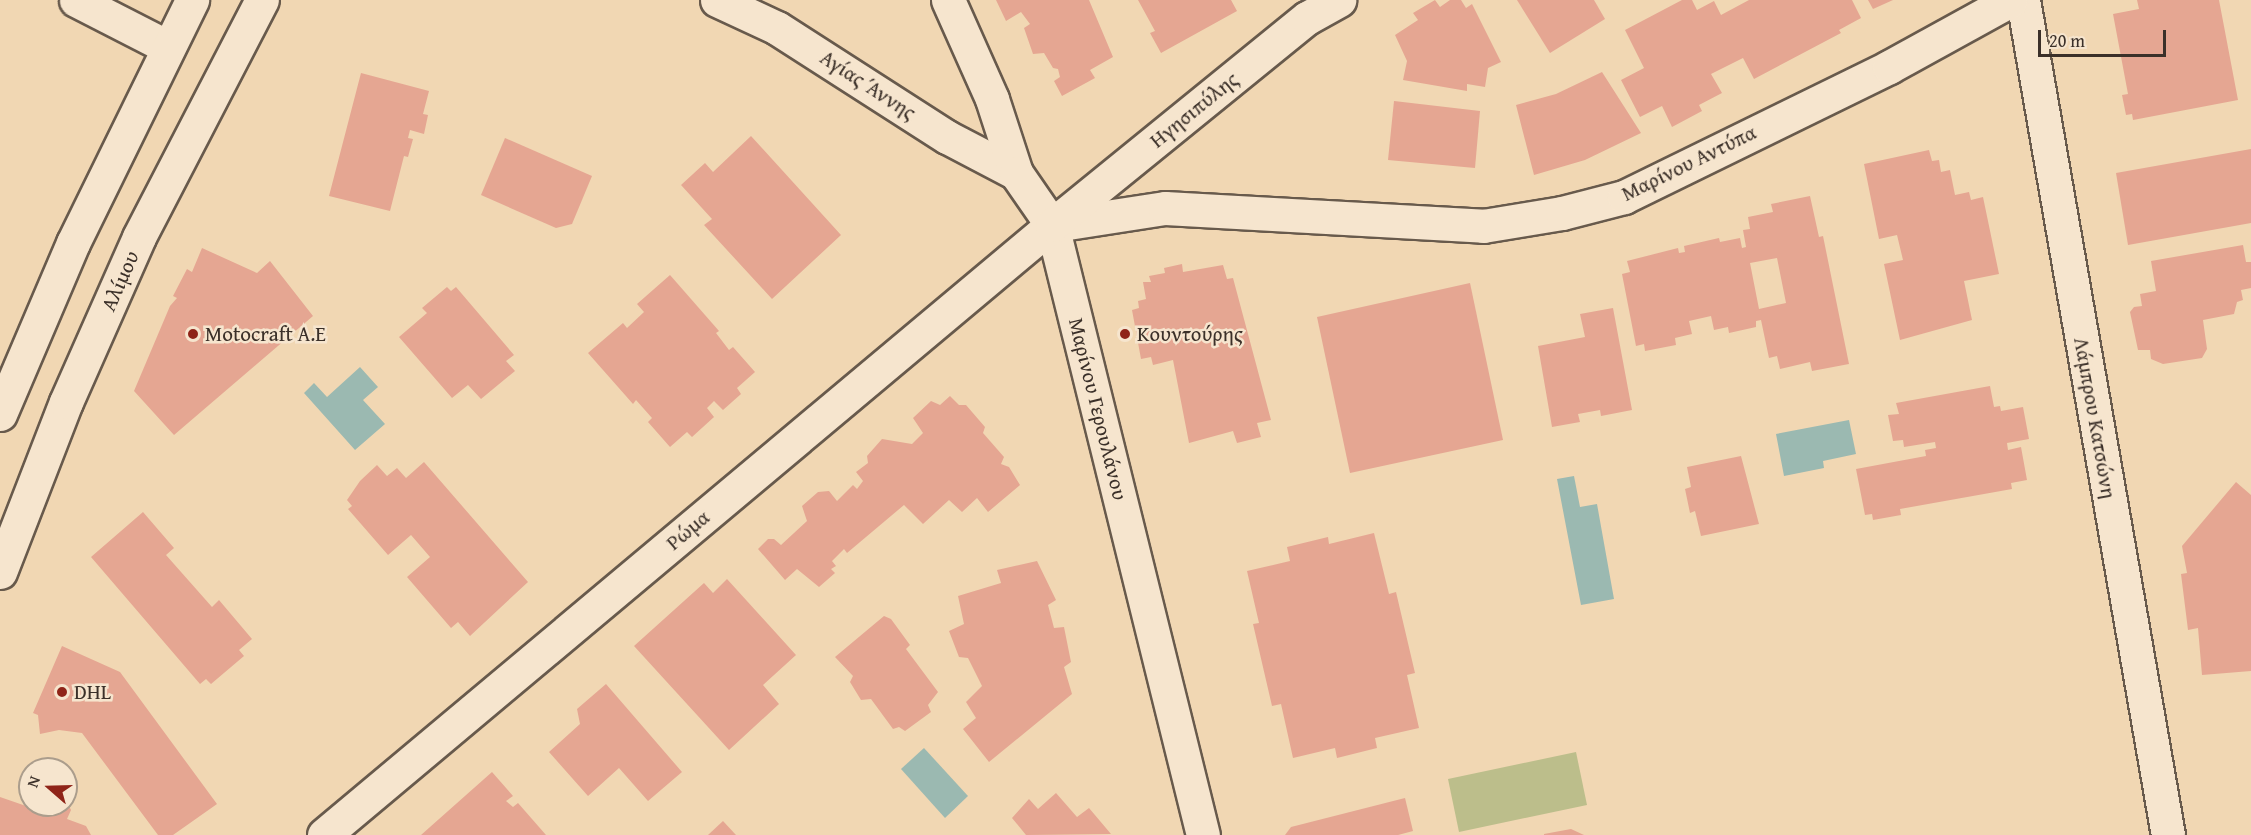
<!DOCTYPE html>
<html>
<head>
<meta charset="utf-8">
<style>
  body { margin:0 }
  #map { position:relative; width:2251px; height:835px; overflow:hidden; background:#f1d7b3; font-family:"Gentium Book Plus",serif }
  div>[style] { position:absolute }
  .green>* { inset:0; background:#bcbe8b }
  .water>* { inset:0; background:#9bb9b1 }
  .building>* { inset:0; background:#e5a692 }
  .roads { filter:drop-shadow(2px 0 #685a4c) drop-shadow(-2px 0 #685a4c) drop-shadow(0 2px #685a4c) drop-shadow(0 -2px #685a4c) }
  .street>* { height:33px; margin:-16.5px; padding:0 16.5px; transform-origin:16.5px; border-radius:16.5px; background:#f6e5ce }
  .secondary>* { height:33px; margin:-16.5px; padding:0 16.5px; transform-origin:16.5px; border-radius:16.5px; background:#f6e5ce }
  .dots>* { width:16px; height:16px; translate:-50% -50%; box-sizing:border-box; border:3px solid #f6e5ce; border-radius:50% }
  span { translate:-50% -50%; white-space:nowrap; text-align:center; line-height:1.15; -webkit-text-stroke:5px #f6e5ce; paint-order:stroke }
  .street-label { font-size:21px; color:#3b3029 }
  .poi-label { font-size:21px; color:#3b3029 }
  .left { translate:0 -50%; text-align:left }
  .north { position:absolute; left:18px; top:757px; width:60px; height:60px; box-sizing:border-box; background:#f6e5ce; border:2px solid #ab9d8c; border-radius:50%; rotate:290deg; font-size:16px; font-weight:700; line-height:24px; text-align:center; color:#3b3029 }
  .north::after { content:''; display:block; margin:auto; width:21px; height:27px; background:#8f2418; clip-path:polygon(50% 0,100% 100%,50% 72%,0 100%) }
  .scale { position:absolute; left:2038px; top:30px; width:128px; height:27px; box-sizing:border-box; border:3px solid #3b3029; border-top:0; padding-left:8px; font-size:18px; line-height:21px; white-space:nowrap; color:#3b3029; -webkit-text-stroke:4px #f6e5ce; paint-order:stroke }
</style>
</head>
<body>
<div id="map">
  <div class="green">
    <div style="clip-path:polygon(1576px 752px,1587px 805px,1459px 832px,1448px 779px)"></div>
  </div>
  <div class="water">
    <div style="clip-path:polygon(360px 367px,378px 387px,363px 400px,385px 424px,355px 450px,304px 393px,314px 383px,327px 397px)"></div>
    <div style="clip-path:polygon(1849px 420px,1856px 454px,1823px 461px,1824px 468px,1784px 476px,1776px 434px)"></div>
    <div style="clip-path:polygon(1574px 476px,1580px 507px,1597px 504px,1614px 599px,1581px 605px,1557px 479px)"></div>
    <div style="clip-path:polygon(924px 748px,968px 796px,945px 818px,901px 769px)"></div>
  </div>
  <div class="building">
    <div style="clip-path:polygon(996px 0,1089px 0,1113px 57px,1090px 70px,1095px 78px,1062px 96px,1054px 81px,1060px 77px,1058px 69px,1053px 68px,1044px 53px,1033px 54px,1024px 28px,1030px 24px,1021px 12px,1006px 21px)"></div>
    <div style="clip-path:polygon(1138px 0,1231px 0,1237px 11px,1161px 53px,1150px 33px,1155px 31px)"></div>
    <div style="clip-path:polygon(1435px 0,1440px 7px,1450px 0,1461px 0,1466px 8px,1472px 4px,1501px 62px,1488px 68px,1485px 87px,1467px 84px,1467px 91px,1403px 80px,1407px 61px,1395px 35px,1418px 20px,1413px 13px)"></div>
    <div style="clip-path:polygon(1517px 0,1594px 0,1605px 19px,1550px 53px)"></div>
    <div style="clip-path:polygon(1682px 0,1692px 0,1697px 10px,1714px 1px,1721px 15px,1749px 0,1852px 0,1861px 18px,1839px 30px,1841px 33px,1754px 79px,1743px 58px,1711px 74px,1722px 93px,1699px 105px,1702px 111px,1672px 127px,1662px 106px,1640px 117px,1621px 80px,1644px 68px,1625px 30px)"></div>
    <div style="clip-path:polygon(1868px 0,1893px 0,1873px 9px)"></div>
    <div style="clip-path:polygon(2137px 0,2219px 0,2238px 100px,2133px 120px,2132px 114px,2126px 115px,2122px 95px,2128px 94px,2113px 14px,2139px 9px)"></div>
    <div style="clip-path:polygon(1602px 72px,1641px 133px,1585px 160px,1534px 175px,1516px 105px,1556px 94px)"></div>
    <div style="clip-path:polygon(361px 73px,429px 91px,423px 114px,428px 115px,424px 134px,410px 130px,408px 138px,413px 139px,408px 157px,404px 156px,390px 211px,329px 196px)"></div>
    <div style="clip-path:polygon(1394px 101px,1480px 111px,1475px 168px,1388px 160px)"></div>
    <div style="clip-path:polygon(751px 136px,841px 235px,772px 299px,704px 225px,712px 219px,681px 185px,705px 163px,713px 172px)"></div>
    <div style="clip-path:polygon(505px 138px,592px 176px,572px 224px,556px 228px,481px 195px)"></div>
    <div style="clip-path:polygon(2251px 149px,2251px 223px,2128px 245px,2116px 173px)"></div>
    <div style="clip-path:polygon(1929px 150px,1932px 161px,1939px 160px,1941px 172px,1950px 170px,1955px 195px,1969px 192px,1971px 200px,1983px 197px,1999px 274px,1964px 281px,1972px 320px,1900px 340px,1884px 264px,1903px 260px,1897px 235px,1879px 239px,1864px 164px)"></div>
    <div style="clip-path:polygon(evenodd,1810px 196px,1819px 237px,1823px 236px,1849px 364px,1812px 371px,1810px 362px,1780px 369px,1777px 356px,1769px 358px,1761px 320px,1756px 321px,1756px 327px,1729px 333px,1728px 327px,1714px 330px,1711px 316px,1689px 321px,1692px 334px,1675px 338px,1676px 345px,1645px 351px,1644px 344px,1636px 346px,1622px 274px,1630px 272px,1627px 261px,1678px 248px,1679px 253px,1685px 252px,1684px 246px,1719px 238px,1720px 242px,1740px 238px,1742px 248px,1746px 247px,1743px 230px,1750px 229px,1748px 217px,1773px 212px,1771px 204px,1810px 196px,1777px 258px,1786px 303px,1759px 309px,1750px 263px,1777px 258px)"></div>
    <div style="clip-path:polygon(2243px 245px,2246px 262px,2251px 262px,2251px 288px,2241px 290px,2243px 300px,2237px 302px,2234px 314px,2203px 320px,2207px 349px,2202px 358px,2163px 364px,2151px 359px,2150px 350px,2138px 350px,2130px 312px,2134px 307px,2142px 306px,2140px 294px,2156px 291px,2151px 261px)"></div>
    <div style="clip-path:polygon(202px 248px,257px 273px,270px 261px,313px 316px,174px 435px,134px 391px,170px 306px,177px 298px,173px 296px,187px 269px,192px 272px)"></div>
    <div style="clip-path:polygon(1182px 264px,1183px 272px,1223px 265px,1227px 279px,1233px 278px,1271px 420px,1257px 423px,1261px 437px,1237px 443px,1233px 431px,1189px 443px,1173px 360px,1153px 365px,1151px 357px,1141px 359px,1132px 310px,1139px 308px,1138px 301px,1146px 299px,1143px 282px,1151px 282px,1149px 276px,1165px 273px,1164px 268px)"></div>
    <div style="clip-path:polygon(670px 275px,719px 331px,716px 333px,729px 350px,733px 347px,755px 372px,737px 388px,741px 394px,723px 410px,714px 401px,707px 408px,714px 417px,692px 437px,687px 432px,670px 447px,648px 422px,652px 418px,636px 400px,633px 404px,588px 353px,623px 323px,627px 328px,644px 312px,637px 304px)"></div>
    <div style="clip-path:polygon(1470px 283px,1503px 440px,1350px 473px,1317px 317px)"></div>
    <div style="clip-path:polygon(447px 287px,451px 291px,456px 287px,514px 355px,506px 361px,515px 371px,481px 399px,468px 385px,452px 398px,399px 337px,427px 313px,422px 308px)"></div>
    <div style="clip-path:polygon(1613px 308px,1632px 410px,1601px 416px,1600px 410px,1578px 414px,1580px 422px,1552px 427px,1538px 346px,1585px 337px,1580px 314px)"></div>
    <div style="clip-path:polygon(1990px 386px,1994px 407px,2000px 406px,2001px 411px,2023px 407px,2029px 439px,2007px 443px,2008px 450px,2021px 447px,2027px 480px,2011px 483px,2012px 489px,1900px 509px,1901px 515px,1873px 520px,1872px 514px,1865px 515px,1856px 469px,1926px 456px,1925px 450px,1936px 448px,1935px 442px,1904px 447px,1903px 440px,1893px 441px,1888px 415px,1899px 414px,1896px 403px)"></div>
    <div style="clip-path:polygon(950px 396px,959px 405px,966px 405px,985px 427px,983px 433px,1004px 457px,1001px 464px,1009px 467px,1020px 485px,988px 512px,977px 498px,962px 512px,949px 500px,923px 524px,904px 505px,847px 553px,844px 549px,832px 561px,836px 566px,831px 569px,835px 573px,819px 587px,797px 569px,785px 580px,758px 549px,768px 539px,774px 539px,781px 545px,807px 521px,802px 506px,818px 492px,829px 491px,837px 501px,853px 485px,857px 489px,863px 481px,856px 472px,868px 463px,867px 456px,882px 439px,912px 444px,923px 433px,913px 418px,931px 401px,940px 405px)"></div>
    <div style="clip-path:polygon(1741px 456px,1759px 524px,1701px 536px,1695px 511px,1690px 513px,1685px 489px,1691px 487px,1687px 467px)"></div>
    <div style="clip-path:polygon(424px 462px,528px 582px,470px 636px,458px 622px,451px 628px,407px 577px,430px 557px,411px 535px,388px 555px,348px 509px,352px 506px,347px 500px,360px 481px,377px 465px,387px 476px,397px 468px,406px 478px)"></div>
    <div style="clip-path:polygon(2236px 482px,2251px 495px,2251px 671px,2202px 675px,2198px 628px,2188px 630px,2181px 574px,2187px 573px,2182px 546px)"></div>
    <div style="clip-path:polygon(143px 512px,174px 548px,166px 555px,212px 607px,219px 600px,252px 639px,239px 650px,244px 656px,211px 684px,206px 679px,200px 684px,91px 557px)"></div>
    <div style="clip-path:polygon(1374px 533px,1389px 594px,1396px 592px,1415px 673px,1407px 675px,1419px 728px,1375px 738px,1377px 748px,1337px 758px,1335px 748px,1293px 758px,1281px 704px,1272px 706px,1253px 624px,1259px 623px,1247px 571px,1290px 561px,1287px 547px,1328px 537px,1329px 544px)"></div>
    <div style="clip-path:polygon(1037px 561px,1056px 600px,1048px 605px,1054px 628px,1064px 627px,1071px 662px,1064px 667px,1072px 694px,989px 762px,963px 729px,976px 718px,966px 702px,982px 686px,968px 658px,959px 657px,949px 631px,964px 624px,958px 596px,1001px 583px,997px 570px)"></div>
    <div style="clip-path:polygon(727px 579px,796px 655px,763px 685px,779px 704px,729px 750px,634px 646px,704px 583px,713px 593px)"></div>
    <div style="clip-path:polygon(884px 616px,891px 619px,910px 645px,906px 649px,938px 692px,928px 705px,931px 712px,905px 731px,899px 727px,893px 729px,871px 699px,861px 700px,850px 682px,853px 676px,835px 657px)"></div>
    <div style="clip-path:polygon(62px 646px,120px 672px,217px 804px,173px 835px,158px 835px,82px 733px,59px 730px,40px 734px,38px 715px,33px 713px)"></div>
    <div style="clip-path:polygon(606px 684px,682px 772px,648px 801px,619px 768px,588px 796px,549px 752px,580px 724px,577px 709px)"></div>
    <div style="clip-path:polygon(492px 772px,513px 796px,506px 801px,513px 807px,518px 803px,546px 835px,421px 835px)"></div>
    <div style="clip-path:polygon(1056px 793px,1077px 817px,1089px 808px,1111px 834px,1026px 835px,1012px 818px,1029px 799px,1038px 809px)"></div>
    <div style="clip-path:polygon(0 797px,26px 806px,30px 797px,30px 805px,66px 805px,66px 800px,71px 810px,67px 819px,86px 826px,91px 835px,0 835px)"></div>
    <div style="clip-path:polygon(1405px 798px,1413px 831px,1398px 835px,1285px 835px,1291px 827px)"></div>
    <div style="clip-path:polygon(723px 821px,736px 835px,708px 835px)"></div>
    <div style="clip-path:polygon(1571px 829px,1584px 835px,1544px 835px,1544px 834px)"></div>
  </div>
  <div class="roads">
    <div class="street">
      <div style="left:76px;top:0;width:103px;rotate:27.1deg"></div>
      <div style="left:717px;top:0;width:66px;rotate:25deg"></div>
      <div style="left:777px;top:28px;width:202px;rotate:32.7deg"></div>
      <div style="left:947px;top:137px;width:78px;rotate:27.6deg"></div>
      <div style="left:948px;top:0;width:108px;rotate:66deg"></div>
      <div style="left:992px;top:99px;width:78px;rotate:72deg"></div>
      <div style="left:1016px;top:173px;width:63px;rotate:55.3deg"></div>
      <div style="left:1052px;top:225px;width:628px;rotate:76.1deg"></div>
      <div style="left:2023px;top:0;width:847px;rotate:80.15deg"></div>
      <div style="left:1054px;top:225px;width:112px;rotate:-8.7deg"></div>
      <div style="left:1165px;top:208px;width:319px;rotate:3.2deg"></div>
      <div style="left:1483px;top:226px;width:80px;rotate:-9.3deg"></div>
      <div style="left:1562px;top:213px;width:64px;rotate:-14.5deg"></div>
      <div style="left:1624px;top:197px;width:295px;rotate:-26.1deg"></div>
      <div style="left:1889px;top:67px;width:139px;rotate:-28.8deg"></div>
      <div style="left:324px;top:835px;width:950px;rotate:-39.96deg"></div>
      <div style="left:1052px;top:225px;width:328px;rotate:-39.1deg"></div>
      <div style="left:1307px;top:18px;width:37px;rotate:-29deg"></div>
    </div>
    <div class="secondary">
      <div style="left:0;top:414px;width:186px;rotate:-66.9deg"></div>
      <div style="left:73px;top:243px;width:271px;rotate:-63.9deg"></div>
      <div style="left:0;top:572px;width:182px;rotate:-68.8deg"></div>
      <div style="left:66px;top:402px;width:180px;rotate:-66.1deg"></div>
      <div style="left:139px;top:237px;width:267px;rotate:-62.6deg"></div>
    </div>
  </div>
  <div class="dots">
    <div style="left:193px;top:334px;background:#8f2418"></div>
    <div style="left:1125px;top:334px;background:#8f2418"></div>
    <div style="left:62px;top:692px;background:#8f2418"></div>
  </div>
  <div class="street-label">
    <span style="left:868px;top:85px;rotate:33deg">Αγίας Άννης</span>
    <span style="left:1194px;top:110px;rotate:-39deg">Ηγησιπύλης</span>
    <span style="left:1689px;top:163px;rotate:-26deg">Μαρίνου Αντύπα</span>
    <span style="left:120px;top:281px;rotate:-66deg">Αλίμου</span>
    <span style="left:1098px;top:409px;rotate:76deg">Μαρίνου Γερουλάνου</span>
    <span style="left:2095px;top:418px;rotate:80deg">Λάμπρου Κατσώνη</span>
    <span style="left:688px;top:530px;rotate:-40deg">Ρώμα</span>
  </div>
  <div class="poi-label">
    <span class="left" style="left:205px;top:334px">Motocraft Α.Ε</span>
    <span class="left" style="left:1137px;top:334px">Κουντούρης</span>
    <span class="left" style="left:74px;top:692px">DHL</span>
  </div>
  <div class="north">N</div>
  <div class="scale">20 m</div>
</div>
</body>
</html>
